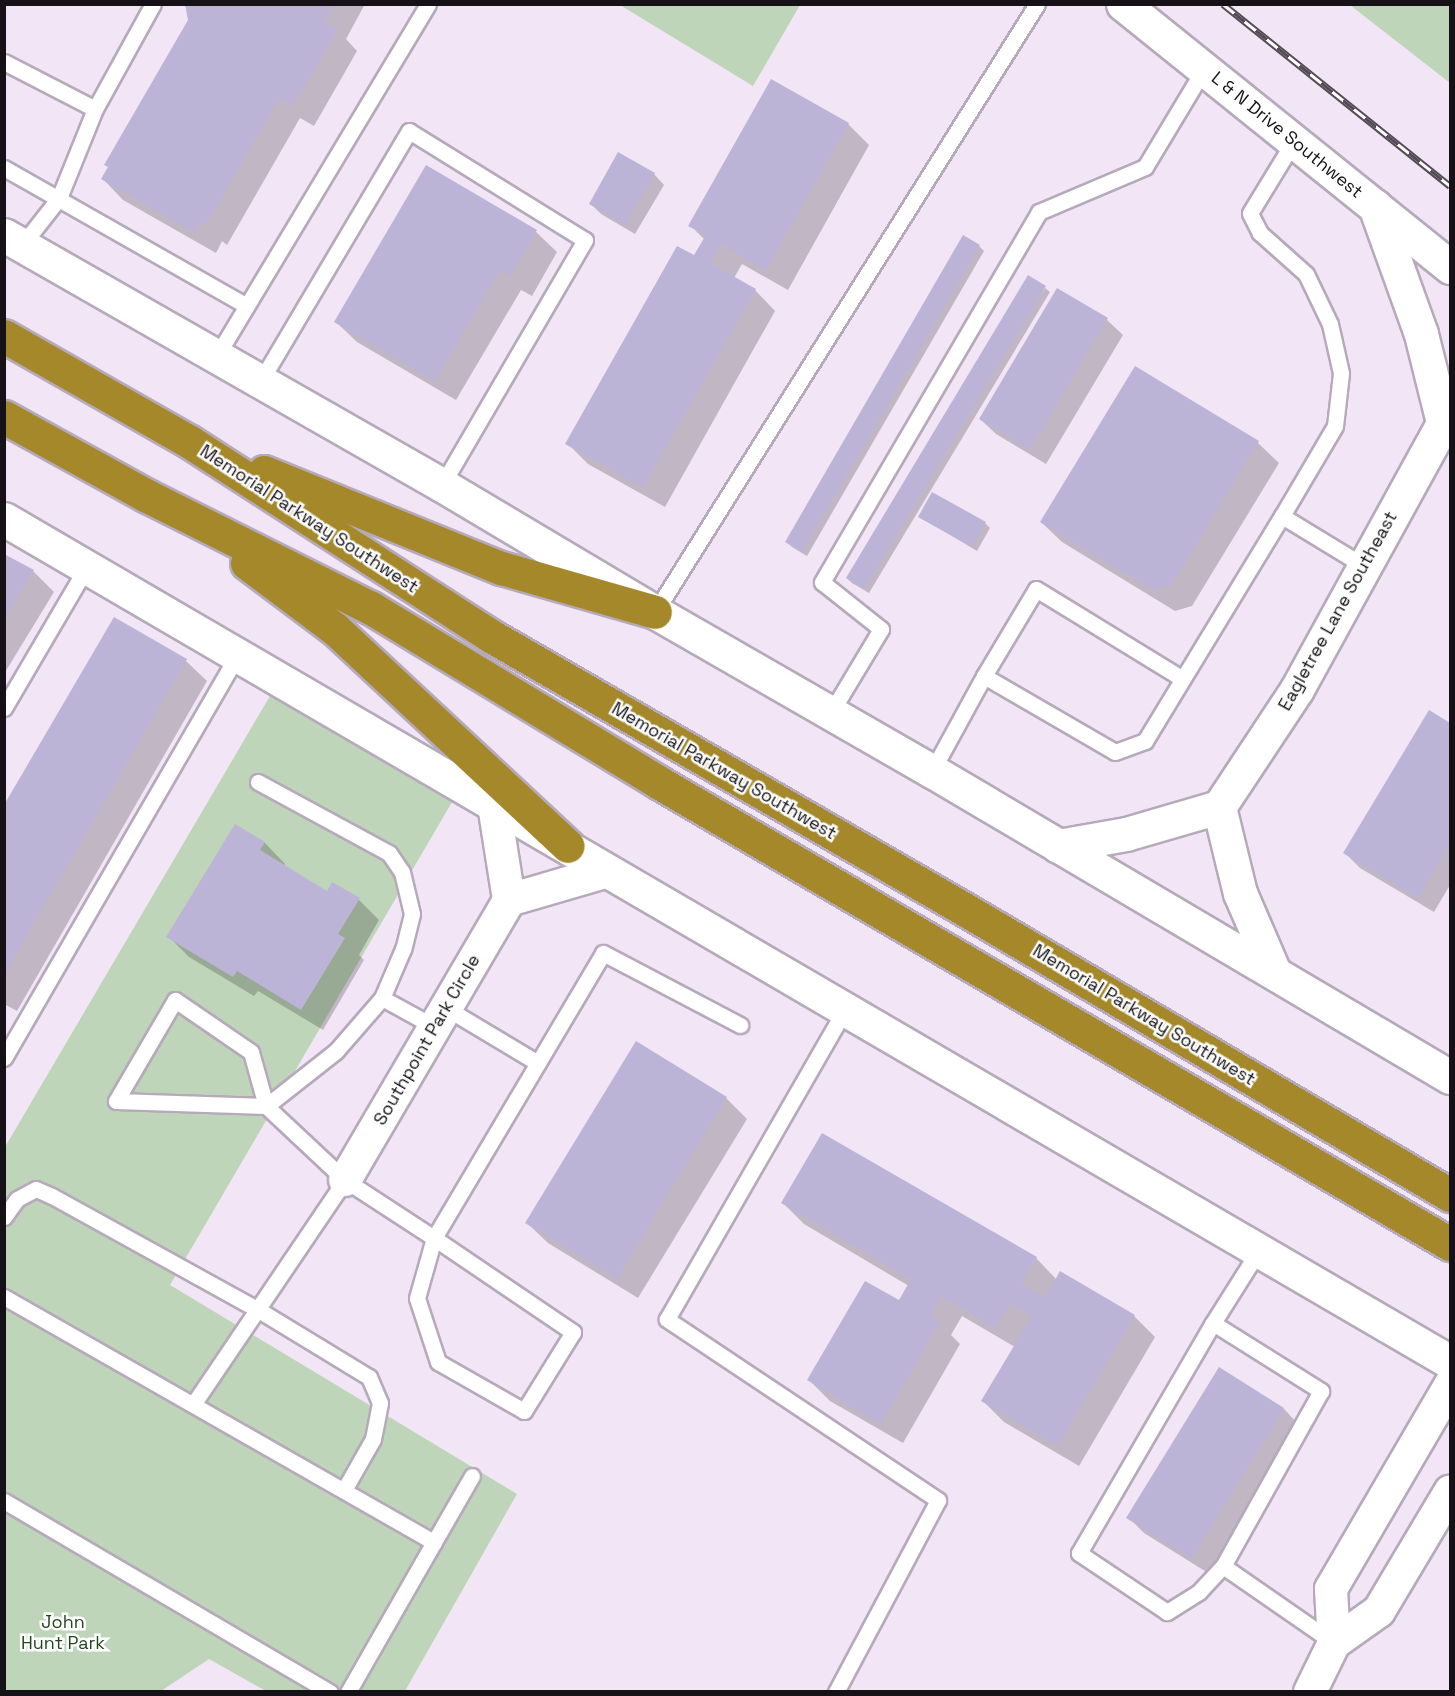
<!DOCTYPE html>
<html>
<head>
<meta charset="utf-8">
<style>
  body { margin:0 }
  #map { position:relative; width:1455px; height:1696px; overflow:hidden; background:#f2e5f6; font-family:"Space Grotesk",sans-serif }
  div>[style] { position:absolute }
  .green>* { inset:0; background:#bed5ba }
  .shadow>* { inset:0; background:#0003 }
  .building>* { inset:0; background:#bbb4d7 }
  .roads { filter:drop-shadow(2px 0 #b6aaba) drop-shadow(-2px 0 #b6aaba) drop-shadow(0 2px #b6aaba) drop-shadow(0 -2px #b6aaba) }
  .lane>* { height:15px; margin:-7.5px; padding:0 7.5px; transform-origin:7.5px; border-radius:7.5px; background:#fff }
  .street>* { height:32px; margin:-16px; padding:0 16px; transform-origin:16px; border-radius:16px; background:#fff }
  .secondary>* { height:33px; margin:-16.5px; padding:0 16.5px; transform-origin:16.5px; border-radius:16.5px; background:#fff }
  .highway>* { height:33px; margin:-16.5px; padding:0 16.5px; transform-origin:16.5px; border-radius:16.5px; background:#a48829 }
  .rail>* { height:7px; margin-top:-3.5px; transform-origin:0; background:repeating-linear-gradient(90deg,#fff 0 14px,#534c54 0 28px); box-sizing:border-box; border-block:2px solid #534c54 }
  span { translate:-50% -50%; white-space:nowrap; text-align:center; line-height:1.15; -webkit-text-stroke:5px #fff; paint-order:stroke }
  .street-label { font-size:18px; color:#151116 }
  .park-label { font-size:18px; color:#22461d }
  .frame { position:absolute; inset:0; border:6px solid #151116; pointer-events:none }
</style>
</head>
<body>
<div id="map">
  <div class="green">
    <div style="clip-path:polygon(620px 5px,800px 5px,753px 86px)"></div>
    <div style="clip-path:polygon(1350px 5px,1450px 5px,1450px 83px)"></div>
    <div style="clip-path:polygon(270px 696px,452px 802px,170px 1285px,517px 1494px,405px 1691px,266px 1691px,209px 1659px,161px 1691px,5px 1692px,5px 1147px)"></div>
  </div>
  <div class="shadow">
    <div style="clip-path:polygon(186px 4px,365px 4px,346px 39px,357px 51px,314px 126px,300px 118px,227px 245px,222px 241px,216px 253px,123px 200px,103px 179px,189px 20px)"></div>
    <div style="clip-path:polygon(772px 81px,848px 124px,869px 145px,788px 290px,742px 264px,734px 278px,755px 290px,775px 311px,665px 507px,588px 464px,567px 443px,695px 257px,705px 240px,690px 225px)"></div>
    <div style="clip-path:polygon(426px 168px,536px 232px,557px 252px,532px 296px,521px 290px,456px 400px,357px 342px,336px 322px)"></div>
    <div style="clip-path:polygon(654px 174px,664px 185px,635px 234px,601px 214px,590px 203px)"></div>
    <div style="clip-path:polygon(979px 246px,984px 251px,807px 556px,792px 547px,787px 542px)"></div>
    <div style="clip-path:polygon(1045px 288px,1050px 292px,869px 593px,852px 583px,847px 578px)"></div>
    <div style="clip-path:polygon(1057px 290px,1107px 320px,1123px 335px,1046px 464px,996px 434px,980px 419px)"></div>
    <div style="clip-path:polygon(1135px 368px,1258px 443px,1279px 463px,1192px 606px,1175px 611px,1062px 542px,1041px 522px)"></div>
    <div style="clip-path:polygon(920px 517px,985px 523px,990px 528px,977px 551px)"></div>
    <div style="clip-path:polygon(4px 556px,33px 571px,54px 592px,4px 674px)"></div>
    <div style="clip-path:polygon(115px 619px,186px 661px,207px 681px,17px 1011px,4px 1004px,4px 808px)"></div>
    <div style="clip-path:polygon(1429px 712px,1450px 725px,1450px 885px,1434px 912px,1360px 868px,1345px 853px)"></div>
    <div style="clip-path:polygon(235px 826px,265px 843px,285px 864px,284px 866px,328px 893px,359px 900px,379px 920px,359px 955px,364px 960px,323px 1030px,258px 991px,254px 996px,189px 957px,168px 936px)"></div>
    <div style="clip-path:polygon(726px 1098px,747px 1119px,638px 1298px,548px 1243px,527px 1223px)"></div>
    <div style="clip-path:polygon(783px 1203px,1036px 1258px,1057px 1280px,1134px 1316px,1155px 1337px,1079px 1466px,1004px 1422px,983px 1401px,1015px 1347px,962px 1316px,951px 1335px,960px 1344px,903px 1443px,830px 1401px,809px 1380px,900px 1302px,909px 1286px,804px 1224px)"></div>
    <div style="clip-path:polygon(1219px 1369px,1284px 1409px,1299px 1425px,1208px 1573px,1144px 1533px,1128px 1517px)"></div>
  </div>
  <div class="building">
    <div style="clip-path:polygon(185px 4px,334px 4px,324px 21px,338px 29px,293px 106px,279px 99px,206px 225px,201px 222px,195px 233px,101px 179px,108px 167px,104px 165px,188px 20px)"></div>
    <div style="clip-path:polygon(771px 79px,849px 123px,766px 270px,721px 244px,710px 263px,756px 289px,643px 487px,565px 444px,677px 246px,694px 255px,706px 235px,688px 226px)"></div>
    <div style="clip-path:polygon(618px 152px,655px 173px,625px 225px,589px 204px)"></div>
    <div style="clip-path:polygon(426px 165px,537px 230px,511px 276px,500px 270px,435px 381px,334px 322px)"></div>
    <div style="clip-path:polygon(963px 235px,980px 245px,802px 552px,785px 542px)"></div>
    <div style="clip-path:polygon(1028px 275px,1046px 286px,864px 589px,846px 578px)"></div>
    <div style="clip-path:polygon(1057px 288px,1108px 318px,1030px 449px,979px 419px)"></div>
    <div style="clip-path:polygon(1135px 366px,1259px 441px,1171px 586px,1153px 590px,1040px 522px)"></div>
    <div style="clip-path:polygon(932px 492px,986px 522px,972px 547px,918px 517px)"></div>
    <div style="clip-path:polygon(4px 554px,34px 570px,4px 619px)"></div>
    <div style="clip-path:polygon(114px 617px,187px 659px,4px 975px,4px 805px)"></div>
    <div style="clip-path:polygon(1429px 710px,1450px 723px,1450px 843px,1418px 898px,1343px 853px)"></div>
    <div style="clip-path:polygon(235px 824px,265px 842px,260px 850px,327px 891px,332px 882px,360px 898px,338px 934px,345px 938px,301px 1010px,237px 971px,233px 977px,166px 937px)"></div>
    <div style="clip-path:polygon(636px 1041px,727px 1097px,617px 1278px,525px 1223px)"></div>
    <div style="clip-path:polygon(822px 1133px,1037px 1257px,1021px 1284px,1045px 1298px,1060px 1271px,1135px 1315px,1058px 1446px,981px 1401px,1032px 1316px,1010px 1303px,996px 1328px,941px 1296px,930px 1316px,940px 1322px,881px 1424px,807px 1380px,865px 1281px,899px 1300px,911px 1279px,781px 1203px)"></div>
    <div style="clip-path:polygon(1219px 1367px,1284px 1408px,1192px 1558px,1126px 1518px)"></div>
  </div>
  <div class="roads">
    <div class="lane">
      <div style="left:4px;top:62px;width:102px;rotate:27.3deg"></div>
      <div style="left:95px;top:109px;width:120px;rotate:-61.1deg"></div>
      <div style="left:4px;top:168px;width:279px;rotate:29.6deg"></div>
      <div style="left:22px;top:245px;width:60px;rotate:-51.8deg"></div>
      <div style="left:59px;top:198px;width:96px;rotate:-68deg"></div>
      <div style="left:216px;top:357px;width:412px;rotate:-59deg"></div>
      <div style="left:260px;top:382px;width:292px;rotate:-59.3deg"></div>
      <div style="left:409px;top:131px;width:207px;rotate:31.8deg"></div>
      <div style="left:585px;top:240px;width:284px;rotate:120.3deg"></div>
      <div style="left:1282px;top:516px;width:104px;rotate:-59.5deg"></div>
      <div style="left:1335px;top:426px;width:53px;rotate:-83.5deg"></div>
      <div style="left:1341px;top:373px;width:50px;rotate:-102.7deg"></div>
      <div style="left:1330px;top:324px;width:55px;rotate:-115.6deg"></div>
      <div style="left:1306px;top:274px;width:62px;rotate:-138.3deg"></div>
      <div style="left:1260px;top:233px;width:22px;rotate:-117deg"></div>
      <div style="left:1250px;top:213px;width:84px;rotate:-58.6deg"></div>
      <div style="left:655px;top:612px;width:718px;rotate:-57.86deg"></div>
      <div style="left:984px;top:676px;width:101px;rotate:-59.1deg"></div>
      <div style="left:1036px;top:589px;width:172px;rotate:31.5deg"></div>
      <div style="left:4px;top:708px;width:162px;rotate:-59.6deg"></div>
      <div style="left:830px;top:714px;width:99px;rotate:-59deg"></div>
      <div style="left:881px;top:629px;width:75px;rotate:-141.5deg"></div>
      <div style="left:822px;top:582px;width:429px;rotate:-59.6deg"></div>
      <div style="left:1039px;top:212px;width:115px;rotate:-23deg"></div>
      <div style="left:1145px;top:167px;width:114px;rotate:-59deg"></div>
      <div style="left:932px;top:771px;width:108px;rotate:-61.3deg"></div>
      <div style="left:984px;top:676px;width:151px;rotate:30.1deg"></div>
      <div style="left:1115px;top:752px;width:32px;rotate:-20deg"></div>
      <div style="left:1145px;top:741px;width:263px;rotate:-58.7deg"></div>
      <div style="left:1282px;top:516px;width:96px;rotate:31.4deg"></div>
      <div style="left:258px;top:782px;width:149px;rotate:28.5deg"></div>
      <div style="left:389px;top:853px;width:23px;rotate:56deg"></div>
      <div style="left:402px;top:872px;width:43px;rotate:76.6deg"></div>
      <div style="left:412px;top:914px;width:36px;rotate:104deg"></div>
      <div style="left:403px;top:949px;width:53px;rotate:113.2deg"></div>
      <div style="left:382px;top:998px;width:70px;rotate:131deg"></div>
      <div style="left:336px;top:1051px;width:89px;rotate:141.8deg"></div>
      <div style="left:266px;top:1106px;width:56px;rotate:-105.5deg"></div>
      <div style="left:251px;top:1052px;width:92px;rotate:-145.6deg"></div>
      <div style="left:175px;top:1000px;width:117px;rotate:120.3deg"></div>
      <div style="left:116px;top:1101px;width:150px;rotate:1.9deg"></div>
      <div style="left:266px;top:1106px;width:108px;rotate:43.1deg"></div>
      <div style="left:345px;top:1180px;width:106px;rotate:33.1deg"></div>
      <div style="left:434px;top:1238px;width:331px;rotate:-59.3deg"></div>
      <div style="left:603px;top:953px;width:155px;rotate:27.7deg"></div>
      <div style="left:382px;top:998px;width:60px;rotate:28.7deg"></div>
      <div style="left:446px;top:1008px;width:107px;rotate:30.9deg"></div>
      <div style="left:4px;top:1058px;width:466px;rotate:-59.9deg"></div>
      <div style="left:4px;top:1217px;width:22px;rotate:-54deg"></div>
      <div style="left:17px;top:1199px;width:21px;rotate:-28deg"></div>
      <div style="left:36px;top:1189px;width:17px;rotate:24deg"></div>
      <div style="left:52px;top:1196px;width:234px;rotate:28.9deg"></div>
      <div style="left:257px;top:1309px;width:131px;rotate:31.3deg"></div>
      <div style="left:369px;top:1377px;width:28px;rotate:67deg"></div>
      <div style="left:380px;top:1403px;width:37px;rotate:101deg"></div>
      <div style="left:373px;top:1439px;width:59px;rotate:119.6deg"></div>
      <div style="left:434px;top:1238px;width:168px;rotate:34.1deg"></div>
      <div style="left:573px;top:1332px;width:93px;rotate:121.8deg"></div>
      <div style="left:524px;top:1411px;width:99px;rotate:-150.3deg"></div>
      <div style="left:438px;top:1362px;width:67px;rotate:-108.2deg"></div>
      <div style="left:417px;top:1298px;width:62px;rotate:-74.2deg"></div>
      <div style="left:4px;top:1297px;width:495px;rotate:29.7deg"></div>
      <div style="left:434px;top:1542px;width:173px;rotate:119.8deg"></div>
      <div style="left:1213px;top:1323px;width:128px;rotate:32.2deg"></div>
      <div style="left:1321px;top:1391px;width:201px;rotate:119.2deg"></div>
      <div style="left:1223px;top:1566px;width:35px;rotate:133deg"></div>
      <div style="left:1199px;top:1592px;width:38px;rotate:148deg"></div>
      <div style="left:1167px;top:1612px;width:106px;rotate:-146.2deg"></div>
      <div style="left:1079px;top:1553px;width:266px;rotate:-59.8deg"></div>
      <div style="left:1213px;top:1323px;width:86px;rotate:-57.8deg"></div>
      <div style="left:194px;top:1403px;width:269px;rotate:-55.9deg"></div>
      <div style="left:4px;top:1501px;width:378px;rotate:30.4deg"></div>
      <div style="left:434px;top:1542px;width:76px;rotate:-60.1deg"></div>
      <div style="left:1223px;top:1566px;width:135px;rotate:34.7deg"></div>
      <div style="left:836px;top:1692px;width:217px;rotate:-62deg"></div>
      <div style="left:938px;top:1500px;width:326px;rotate:-146.3deg"></div>
      <div style="left:667px;top:1319px;width:359px;rotate:-60.1deg"></div>
    </div>
    <div class="street">
      <div style="left:494px;top:805px;width:96px;rotate:81deg"></div>
      <div style="left:509px;top:900px;width:103px;rotate:-16.3deg"></div>
      <div style="left:345px;top:1180px;width:324px;rotate:-59.6deg"></div>
      <div style="left:1334px;top:1643px;width:54px;rotate:-93.2deg"></div>
      <div style="left:1331px;top:1589px;width:236px;rotate:-59.7deg"></div>
      <div style="left:1310px;top:1692px;width:55px;rotate:-63.9deg"></div>
      <div style="left:1334px;top:1643px;width:55px;rotate:-35.4deg"></div>
      <div style="left:1379px;top:1611px;width:139px;rotate:-59.2deg"></div>
    </div>
    <div class="secondary">
      <div style="left:1123px;top:4px;width:420px;rotate:38.8deg"></div>
      <div style="left:1375px;top:206px;width:136px;rotate:70.2deg"></div>
      <div style="left:1421px;top:334px;width:91px;rotate:76deg"></div>
      <div style="left:4px;top:235px;width:504px;rotate:29.72deg"></div>
      <div style="left:442px;top:485px;width:248px;rotate:30.8deg"></div>
      <div style="left:655px;top:612px;width:319px;rotate:29.9deg"></div>
      <div style="left:932px;top:771px;width:602px;rotate:30.57deg"></div>
      <div style="left:4px;top:519px;width:1674px;rotate:30.24deg"></div>
      <div style="left:1219px;top:807px;width:89px;rotate:76.3deg"></div>
      <div style="left:1240px;top:893px;width:86px;rotate:66.7deg"></div>
      <div style="left:1058px;top:846px;width:69px;rotate:-10deg"></div>
      <div style="left:1126px;top:834px;width:97px;rotate:-16.2deg"></div>
      <div style="left:1219px;top:807px;width:141px;rotate:-56.5deg"></div>
      <div style="left:1297px;top:689px;width:317px;rotate:-61.2deg"></div>
    </div>
    <div class="highway">
      <div style="left:4px;top:336px;width:214px;rotate:29.7deg"></div>
      <div style="left:190px;top:442px;width:358px;rotate:32.8deg"></div>
      <div style="left:491px;top:636px;width:546px;rotate:29.99deg"></div>
      <div style="left:964px;top:909px;width:564px;rotate:30.48deg"></div>
      <div style="left:4px;top:417px;width:163px;rotate:28.9deg"></div>
      <div style="left:147px;top:496px;width:250px;rotate:26.6deg"></div>
      <div style="left:371px;top:608px;width:336px;rotate:31.2deg"></div>
      <div style="left:658px;top:782px;width:917px;rotate:30.26deg"></div>
      <div style="left:264px;top:472px;width:256px;rotate:22.1deg"></div>
      <div style="left:501px;top:568px;width:160px;rotate:15.9deg"></div>
      <div style="left:247px;top:563px;width:110px;rotate:36.9deg"></div>
      <div style="left:335px;top:629px;width:318px;rotate:43deg"></div>
    </div>
  </div>
  <div class="rail">
    <div style="left:1223px;top:4px;width:291px;rotate:38.7deg"></div>
  </div>
  <div class="street-label">
    <span style="left:1287px;top:135px;rotate:39deg">L &amp; N Drive Southwest</span>
    <span style="left:309px;top:519px;rotate:33deg">Memorial Parkway Southwest</span>
    <span style="left:1338px;top:611px;rotate:-61deg">Eagletree Lane Southeast</span>
    <span style="left:724px;top:771px;rotate:30deg">Memorial Parkway Southwest</span>
    <span style="left:1144px;top:1015px;rotate:31deg">Memorial Parkway Southwest</span>
    <span style="left:427px;top:1040px;rotate:-60deg">Southpoint Park Circle</span>
  </div>
  <div class="park-label">
    <span style="left:63px;top:1633px">John<br>Hunt Park</span>
  </div>
  <div class="frame"></div>
</div>
</body>
</html>
